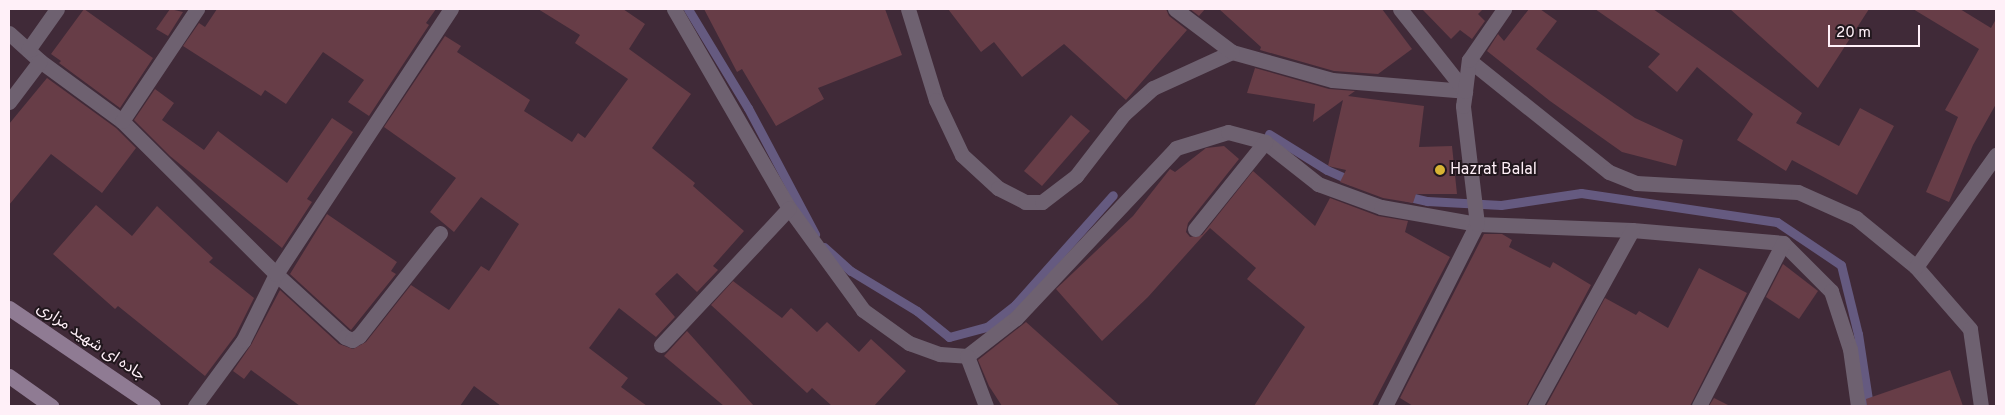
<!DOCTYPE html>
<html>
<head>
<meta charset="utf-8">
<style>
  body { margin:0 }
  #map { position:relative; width:2005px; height:415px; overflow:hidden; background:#402a38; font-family:Overpass,"Noto Sans Arabic",sans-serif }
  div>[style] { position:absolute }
  .stream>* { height:9px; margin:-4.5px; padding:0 4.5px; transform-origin:4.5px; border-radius:4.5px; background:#655a80 }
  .building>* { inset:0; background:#673d47 }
  .street>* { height:15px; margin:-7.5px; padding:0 7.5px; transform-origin:7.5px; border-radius:7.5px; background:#6e6170 }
  .secondary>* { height:15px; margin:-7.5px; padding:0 7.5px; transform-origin:7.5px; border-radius:7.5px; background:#8f7b93 }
  .dots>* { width:14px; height:14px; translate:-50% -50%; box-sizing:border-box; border:2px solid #21171d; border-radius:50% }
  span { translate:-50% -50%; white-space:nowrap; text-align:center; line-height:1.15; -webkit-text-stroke:4px #21171d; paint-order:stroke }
  .poi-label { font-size:16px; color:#fff0f8 }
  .left { translate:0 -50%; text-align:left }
  .street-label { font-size:16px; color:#fff0f8 }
  .frame { position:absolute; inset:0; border:10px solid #fff0f8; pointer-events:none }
  .scale { position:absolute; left:1828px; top:25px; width:92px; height:22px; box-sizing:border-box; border:2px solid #fff0f8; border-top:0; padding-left:6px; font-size:15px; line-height:18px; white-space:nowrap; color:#fff0f8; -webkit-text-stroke:4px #21171d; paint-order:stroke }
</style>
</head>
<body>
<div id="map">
  <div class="stream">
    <div style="left:688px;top:9px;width:116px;rotate:58.8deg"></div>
    <div style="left:748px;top:108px;width:143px;rotate:62deg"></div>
    <div style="left:1269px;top:134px;width:68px;rotate:31.8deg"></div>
    <div style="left:1327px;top:170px;width:27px;rotate:24deg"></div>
    <div style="left:1405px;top:196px;width:23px;rotate:13deg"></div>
    <div style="left:1427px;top:201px;width:74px;rotate:3.1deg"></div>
    <div style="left:1501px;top:205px;width:81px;rotate:-8.5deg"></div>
    <div style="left:1581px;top:193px;width:198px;rotate:8.4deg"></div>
    <div style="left:1777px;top:222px;width:77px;rotate:33.9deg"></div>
    <div style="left:1841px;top:265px;width:71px;rotate:76.2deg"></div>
    <div style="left:1858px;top:334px;width:73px;rotate:81.3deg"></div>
    <div style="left:824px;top:247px;width:36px;rotate:42deg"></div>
    <div style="left:851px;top:271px;width:77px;rotate:31.2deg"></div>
    <div style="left:917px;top:311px;width:41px;rotate:39.1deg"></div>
    <div style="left:949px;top:337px;width:39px;rotate:-15deg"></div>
    <div style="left:987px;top:327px;width:36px;rotate:-38deg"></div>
    <div style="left:1015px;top:305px;width:147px;rotate:-48.3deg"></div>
  </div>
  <div class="building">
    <div style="clip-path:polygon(84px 9px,153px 58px,120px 108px,59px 63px,61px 61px,51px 54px)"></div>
    <div style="clip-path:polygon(170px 9px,183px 12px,168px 36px,156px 29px)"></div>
    <div style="clip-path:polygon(217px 9px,436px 9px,426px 23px,429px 25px,369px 116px,348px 102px,364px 80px,323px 52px,286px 104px,265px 90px,261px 96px,183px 46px,199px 23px,205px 27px)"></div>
    <div style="clip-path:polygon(538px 9px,623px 9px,645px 24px,629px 49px,691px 94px,652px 148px,695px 183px,693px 186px,744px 231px,713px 266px,718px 270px,697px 292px,677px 273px,655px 294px,675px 317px,656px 337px,619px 308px,589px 348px,628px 378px,621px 387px,647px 406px,501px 406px,474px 386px,460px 406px,300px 406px,251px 370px,244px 379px,233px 371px,251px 345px,280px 290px,339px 344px,353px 349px,366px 342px,411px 285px,449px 310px,481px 266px,489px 271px,519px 224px,481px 197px,454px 232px,430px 212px,456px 178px,384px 127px,445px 36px,461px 46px,457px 52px,530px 100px,524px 111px,572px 142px,578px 133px,585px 138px,628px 79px,575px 43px,580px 35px)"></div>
    <div style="clip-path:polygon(704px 9px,885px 9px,902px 55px,818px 88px,824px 99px,776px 126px,742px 69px,737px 72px)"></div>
    <div style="clip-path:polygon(948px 9px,1166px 9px,1169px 16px,1187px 30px,1126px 100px,1064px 44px,1022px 77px,994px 42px,981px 52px)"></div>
    <div style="clip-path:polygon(1190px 9px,1205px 9px,1199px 16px)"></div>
    <div style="clip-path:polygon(1219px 9px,1382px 9px,1412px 49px,1378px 74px,1334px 71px,1260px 50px,1261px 47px)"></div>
    <div style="clip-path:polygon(1422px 9px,1483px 9px,1478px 14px,1485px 21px,1472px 39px,1460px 30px,1451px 39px)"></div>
    <div style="clip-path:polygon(1529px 9px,1540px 9px,1557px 21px,1536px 49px,1635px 118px,1683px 140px,1676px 166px,1622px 152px,1550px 101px,1487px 51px,1498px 34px,1504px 41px)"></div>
    <div style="clip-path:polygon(1595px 9px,1653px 9px,1802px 113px,1796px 123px,1839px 146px,1860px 108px,1894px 126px,1857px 195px,1792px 160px,1786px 171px,1737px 140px,1753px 114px,1697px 67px,1677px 92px,1648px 67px,1660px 54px)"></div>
    <div style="clip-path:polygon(1730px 9px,1869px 9px,1818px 88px)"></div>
    <div style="clip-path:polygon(1913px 9px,1960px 9px,1991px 28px,1996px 19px,1996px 104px,1973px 145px,1949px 202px,1926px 192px,1958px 117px,1945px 110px,1979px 49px)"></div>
    <div style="clip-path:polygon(1255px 68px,1329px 89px,1355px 91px,1348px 96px,1424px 106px,1419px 147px,1452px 146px,1457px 194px,1416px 194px,1413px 203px,1383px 198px,1340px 182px,1346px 170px,1328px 166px,1343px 100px,1313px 122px,1315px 104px,1247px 93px)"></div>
    <div style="clip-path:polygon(47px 78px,116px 128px,136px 148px,102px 193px,51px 154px,9px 205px,9px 124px)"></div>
    <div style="clip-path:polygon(155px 89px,174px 103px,162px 120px,204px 150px,218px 131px,287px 183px,332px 118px,353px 132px,307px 199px,312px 202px,282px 248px,170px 156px,134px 120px)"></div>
    <div style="clip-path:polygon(1071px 115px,1090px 131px,1042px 186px,1024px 171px)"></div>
    <div style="clip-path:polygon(1224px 146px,1239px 159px,1188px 223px,1186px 232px,1190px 237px,1202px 235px,1253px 171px,1315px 226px,1330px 198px,1378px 216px,1408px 221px,1405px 232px,1450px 257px,1372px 406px,1254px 406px,1305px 327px,1247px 279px,1256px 268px,1210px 228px,1148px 297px,1102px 341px,1056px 289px,1133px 216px,1170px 169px,1175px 172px,1206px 148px)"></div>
    <div style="clip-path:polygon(96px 205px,132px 236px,157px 206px,213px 258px,209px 262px,254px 298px,235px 336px,205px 376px,118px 306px,115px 309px,53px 254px)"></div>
    <div style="clip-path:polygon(327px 214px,397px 262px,391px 271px,396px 274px,351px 330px,290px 274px)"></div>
    <div style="clip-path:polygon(1484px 234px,1502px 234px,1512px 240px,1509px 247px,1550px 268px,1553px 262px,1591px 285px,1526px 406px,1413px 406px,1400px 398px)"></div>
    <div style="clip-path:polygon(1783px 264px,1818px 291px,1799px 319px,1766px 297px)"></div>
    <div style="clip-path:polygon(1699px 268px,1747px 293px,1690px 406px,1546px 406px,1605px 298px,1636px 315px,1639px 311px,1668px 328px)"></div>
    <div style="clip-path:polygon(733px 281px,782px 318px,791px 308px,817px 332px,827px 322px,859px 352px,871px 339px,906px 371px,874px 406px,832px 406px,812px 388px,807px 393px,711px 305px)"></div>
    <div style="clip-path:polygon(1026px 322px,1120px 406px,1002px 406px,989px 386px,978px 360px)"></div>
    <div style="clip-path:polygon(687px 331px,730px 379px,754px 406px,724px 406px,664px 356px)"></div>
    <div style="clip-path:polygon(1950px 370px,1963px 406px,1867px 406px,1866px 399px)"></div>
    <div style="clip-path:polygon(1714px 398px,1730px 406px,1709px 406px)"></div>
  </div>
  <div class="street">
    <div style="left:674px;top:9px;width:230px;rotate:60deg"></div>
    <div style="left:789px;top:208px;width:126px;rotate:54deg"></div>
    <div style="left:863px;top:310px;width:57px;rotate:35.7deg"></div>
    <div style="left:909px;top:343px;width:33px;rotate:20deg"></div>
    <div style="left:940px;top:354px;width:27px;rotate:4deg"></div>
    <div style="left:967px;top:356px;width:62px;rotate:-37.8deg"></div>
    <div style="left:1016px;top:318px;width:233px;rotate:-46.7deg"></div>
    <div style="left:1176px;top:148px;width:54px;rotate:-17.1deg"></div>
    <div style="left:1228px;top:132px;width:38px;rotate:15deg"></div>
    <div style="left:1265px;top:142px;width:68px;rotate:38.4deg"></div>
    <div style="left:1318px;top:184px;width:67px;rotate:20.1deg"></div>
    <div style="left:1381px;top:207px;width:97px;rotate:10deg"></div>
    <div style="left:1477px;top:224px;width:155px;rotate:2.2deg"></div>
    <div style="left:1632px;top:230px;width:152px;rotate:4.9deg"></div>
    <div style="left:1783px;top:243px;width:68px;rotate:45deg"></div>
    <div style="left:1831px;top:291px;width:61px;rotate:71.9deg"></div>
    <div style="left:1850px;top:349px;width:58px;rotate:82deg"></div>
    <div style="left:908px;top:9px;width:95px;rotate:72.9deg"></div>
    <div style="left:936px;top:100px;width:61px;rotate:64.7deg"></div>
    <div style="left:962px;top:155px;width:49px;rotate:42.5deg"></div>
    <div style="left:998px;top:188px;width:30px;rotate:27deg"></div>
    <div style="left:1025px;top:202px;width:17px"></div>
    <div style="left:1042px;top:202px;width:43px;rotate:-37.4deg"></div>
    <div style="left:1076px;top:176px;width:78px;rotate:-52.3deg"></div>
    <div style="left:1124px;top:114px;width:39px;rotate:-42deg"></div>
    <div style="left:1153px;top:88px;width:87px;rotate:-24.5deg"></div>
    <div style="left:1232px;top:52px;width:104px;rotate:15.6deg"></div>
    <div style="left:1332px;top:80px;width:133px;rotate:4.7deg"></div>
    <div style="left:1175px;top:9px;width:71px;rotate:37deg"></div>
    <div style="left:1400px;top:9px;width:105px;rotate:51.6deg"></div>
    <div style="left:9px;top:33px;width:42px;rotate:42.1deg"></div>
    <div style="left:40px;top:61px;width:102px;rotate:36.2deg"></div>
    <div style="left:122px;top:121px;width:217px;rotate:44.8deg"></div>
    <div style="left:276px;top:274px;width:93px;rotate:42.4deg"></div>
    <div style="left:345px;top:337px;width:8px;rotate:23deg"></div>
    <div style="left:352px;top:340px;width:8px;rotate:-30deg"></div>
    <div style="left:359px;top:336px;width:131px;rotate:-51.8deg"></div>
    <div style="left:28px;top:50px;width:50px;rotate:-54.7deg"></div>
    <div style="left:1469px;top:60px;width:179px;rotate:38.7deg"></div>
    <div style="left:1609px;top:172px;width:29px;rotate:22deg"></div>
    <div style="left:1636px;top:183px;width:162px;rotate:3.2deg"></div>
    <div style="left:1798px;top:192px;width:64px;rotate:24.1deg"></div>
    <div style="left:1856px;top:218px;width:77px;rotate:39.2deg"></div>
    <div style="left:1916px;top:267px;width:82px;rotate:48.9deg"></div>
    <div style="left:1970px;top:329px;width:78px;rotate:81.9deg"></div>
    <div style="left:9px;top:102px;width:51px;rotate:-52.9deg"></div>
    <div style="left:122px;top:121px;width:135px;rotate:-56.2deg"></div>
    <div style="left:1195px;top:229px;width:112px;rotate:-51.2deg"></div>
    <div style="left:1916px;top:267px;width:138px;rotate:-54.5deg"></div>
    <div style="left:661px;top:345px;width:187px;rotate:-46.9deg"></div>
    <div style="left:967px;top:356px;width:53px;rotate:69.2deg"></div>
    <div style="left:195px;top:406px;width:81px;rotate:-53.6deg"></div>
    <div style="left:243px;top:341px;width:75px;rotate:-63.8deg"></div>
    <div style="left:276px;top:274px;width:318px;rotate:-56.6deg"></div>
    <div style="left:1385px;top:406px;width:204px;rotate:-63.2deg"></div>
    <div style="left:1477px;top:224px;width:119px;rotate:-96.8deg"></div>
    <div style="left:1463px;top:106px;width:15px;rotate:-82deg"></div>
    <div style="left:1465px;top:91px;width:31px;rotate:-83deg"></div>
    <div style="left:1469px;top:60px;width:62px;rotate:-55.5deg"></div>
    <div style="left:1535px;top:406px;width:201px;rotate:-61.1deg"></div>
    <div style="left:1699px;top:406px;width:183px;rotate:-62.7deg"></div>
  </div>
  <div class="secondary">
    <div style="left:9px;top:308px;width:174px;rotate:34.2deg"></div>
    <div style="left:9px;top:376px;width:52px;rotate:35.5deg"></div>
  </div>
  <div class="dots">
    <div style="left:1440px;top:170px;background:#d8b434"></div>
  </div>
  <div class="poi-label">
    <span class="left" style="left:1450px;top:170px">Hazrat Balal</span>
  </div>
  <div class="street-label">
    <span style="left:91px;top:342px;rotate:34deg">جاده ای شهید مزاری</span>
  </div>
  <div class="frame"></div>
  <div class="scale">20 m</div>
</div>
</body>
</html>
